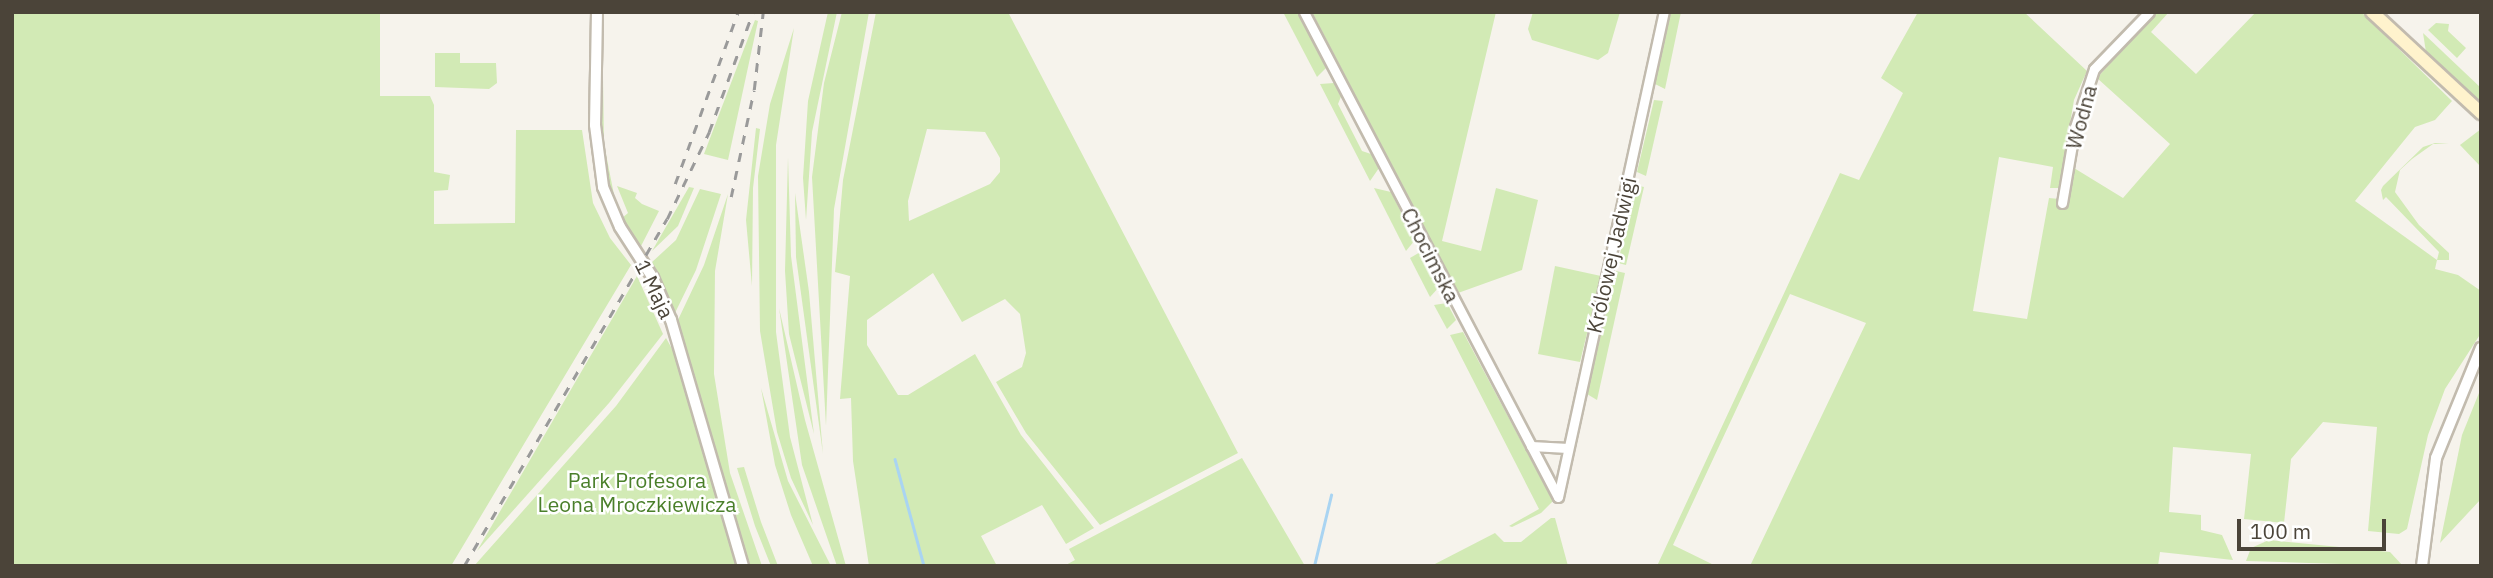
<!DOCTYPE html>
<html>
<head>
<meta charset="utf-8">
<style>
  body { margin:0 }
  #map { position:relative; width:2493px; height:578px; overflow:hidden; background:#f6f3ec; font-family:"IBM Plex Sans",sans-serif }
  div>[style] { position:absolute }
  .green>* { inset:0; background:#d2eab5 }
  .stream>* { height:2.5px; margin:-1.25px; padding:0 1.25px; transform-origin:1.25px; border-radius:1.25px; background:#a9d4f2 }
  .roads { filter:drop-shadow(2px 0 #c2bbae) drop-shadow(-2px 0 #c2bbae) drop-shadow(0 2px #c2bbae) drop-shadow(0 -2px #c2bbae) }
  .minor>* { height:9px; margin:-4.5px; padding:0 4.5px; transform-origin:4.5px; border-radius:4.5px; background:#fff }
  .tertiary>* { height:10px; margin:-5px; padding:0 5px; transform-origin:5px; border-radius:5px; background:#fff }
  .secondary>* { height:12px; margin:-6px; padding:0 6px; transform-origin:6px; border-radius:6px; background:#fff3cd }
  .rail>* { height:2.5px; margin-top:-1.25px; transform-origin:0; background:repeating-linear-gradient(90deg,#9a9a9a 0 9px,transparent 0 18px) }
  span { translate:-50% -50%; white-space:nowrap; text-align:center; line-height:1.15; -webkit-text-stroke:5px #fff; paint-order:stroke }
  .street-label { font-size:21px; color:#4b4439 }
  .park-label { font-size:21px; color:#4a7f2a }
  .frame { position:absolute; inset:0; border:14px solid #4b4439; pointer-events:none }
  .scale { position:absolute; left:2237px; top:519px; width:149px; height:32px; box-sizing:border-box; border:4px solid #4b4439; border-top:0; padding-left:9px; font-size:21px; line-height:24px; white-space:nowrap; color:#4b4439; -webkit-text-stroke:5px #fff; paint-order:stroke }
</style>
</head>
<body>
<div id="map">
  <div class="green">
    <div style="clip-path:polygon(12px 12px,380px 12px,380px 96px,430px 96px,434px 105px,434px 172px,450px 175px,448px 190px,434px 191px,434px 224px,515px 223px,516px 130px,582px 130px,593px 203px,610px 238px,631px 265px,451px 566px,12px 566px)"></div>
    <div style="clip-path:polygon(602px 12px,604px 144px,616px 205px,607px 185px,601px 144px)"></div>
    <div style="clip-path:polygon(828px 12px,837px 12px,812px 132px,806px 220px,803px 178px,808px 101px)"></div>
    <div style="clip-path:polygon(842px 12px,869px 12px,834px 209px,826px 426px,812px 177px,824px 83px)"></div>
    <div style="clip-path:polygon(evenodd,876px 12px,1008px 12px,1238px 453px,1100px 525px,1026px 433px,996px 382px,1022px 367px,1026px 353px,1020px 314px,1005px 299px,962px 322px,933px 273px,867px 320px,867px 345px,898px 395px,908px 395px,975px 354px,1021px 435px,1094px 528px,1066px 544px,1042px 505px,981px 536px,997px 566px,869px 566px,853px 461px,851px 398px,840px 399px,850px 276px,835px 272px,843px 180px,876px 12px,927px 129px,985px 132px,1000px 158px,1000px 172px,990px 184px,909px 221px,908px 201px,927px 129px)"></div>
    <div style="clip-path:polygon(1283px 12px,1299px 12px,1324px 60px,1326px 68px,1317px 77px)"></div>
    <div style="clip-path:polygon(1312px 12px,1496px 12px,1442px 241px,1481px 251px,1496px 188px,1538px 200px,1522px 270px,1458px 293px)"></div>
    <div style="clip-path:polygon(1533px 12px,1620px 12px,1608px 53px,1598px 60px,1532px 40px,1528px 29px)"></div>
    <div style="clip-path:polygon(1671px 12px,1681px 12px,1665px 89px,1655px 84px)"></div>
    <div style="clip-path:polygon(1918px 12px,2024px 12px,2087px 71px,2074px 100px,2059px 188px,2050px 188px,2053px 167px,1999px 157px,1973px 311px,2027px 319px,2049px 198px,2069px 200px,2074px 168px,2123px 198px,2170px 144px,2097px 78px,2156px 12px,2169px 12px,2151px 32px,2196px 74px,2256px 12px,2361px 12px,2452px 101px,2435px 120px,2415px 127px,2355px 201px,2437px 260px,2439px 252px,2386px 197px,2383px 200px,2381px 190px,2383px 186px,2423px 147px,2435px 143px,2449px 144px,2433px 144px,2412px 159px,2400px 170px,2395px 192px,2419px 225px,2449px 253px,2449px 260px,2437px 260px,2435px 269px,2458px 275px,2481px 291px,2481px 333px,2445px 389px,2428px 435px,2407px 529px,2399px 534px,2368px 531px,2377px 427px,2323px 422px,2291px 459px,2284px 523px,2244px 519px,2251px 454px,2173px 447px,2169px 512px,2201px 515px,2201px 530px,2222px 535px,2233px 560px,2160px 552px,2158px 566px,1750px 566px,1866px 323px,1790px 294px,1673px 545px,1716px 566px,1657px 566px,1840px 173px,1859px 180px,1903px 93px,1881px 78px)"></div>
    <div style="clip-path:polygon(755px 20px,758px 21px,728px 160px,704px 154px)"></div>
    <div style="clip-path:polygon(2436px 23px,2449px 24px,2448px 31px,2466px 48px,2457px 58px,2428px 30px)"></div>
    <div style="clip-path:polygon(794px 28px,776px 145px,776px 332px,790px 437px,813px 525px,791px 478px,777px 432px,760px 331px,758px 176px,770px 104px)"></div>
    <div style="clip-path:polygon(2423px 33px,2481px 88px,2481px 104px,2426px 52px)"></div>
    <div style="clip-path:polygon(435px 53px,460px 53px,460px 63px,496px 63px,497px 83px,489px 89px,435px 87px)"></div>
    <div style="clip-path:polygon(1334px 83px,1342px 94px,1338px 104px,1362px 151px,1374px 155px,1379px 168px,1370px 181px,1320px 84px)"></div>
    <div style="clip-path:polygon(1654px 100px,1663px 101px,1646px 176px,1637px 172px)"></div>
    <div style="clip-path:polygon(756px 128px,760px 129px,753px 188px,752px 286px,746px 220px)"></div>
    <div style="clip-path:polygon(2481px 129px,2481px 167px,2460px 145px)"></div>
    <div style="clip-path:polygon(788px 157px,791px 256px,814px 434px,789px 334px,785px 271px)"></div>
    <div style="clip-path:polygon(1635px 185px,1644px 187px,1626px 265px,1618px 263px)"></div>
    <div style="clip-path:polygon(617px 186px,637px 193px,635px 198px,642px 204px,659px 211px,640px 248px,621px 219px,628px 213px)"></div>
    <div style="clip-path:polygon(689px 187px,694px 188px,678px 226px,652px 251px)"></div>
    <div style="clip-path:polygon(1374px 188px,1391px 192px,1415px 240px,1406px 251px)"></div>
    <div style="clip-path:polygon(700px 189px,721px 194px,696px 270px,674px 315px,651px 263px,676px 240px)"></div>
    <div style="clip-path:polygon(795px 193px,809px 292px,823px 454px,796px 257px)"></div>
    <div style="clip-path:polygon(728px 194px,715px 271px,714px 374px,730px 473px,762px 566px,748px 566px,733px 524px,677px 322px,704px 265px)"></div>
    <div style="clip-path:polygon(1422px 251px,1440px 286px,1430px 297px,1410px 258px)"></div>
    <div style="clip-path:polygon(1555px 266px,1601px 276px,1580px 362px,1538px 354px)"></div>
    <div style="clip-path:polygon(1616px 271px,1625px 273px,1597px 400px,1587px 394px)"></div>
    <div style="clip-path:polygon(637px 276px,663px 334px,609px 403px,477px 551px)"></div>
    <div style="clip-path:polygon(1447px 303px,1456px 320px,1447px 329px,1434px 305px)"></div>
    <div style="clip-path:polygon(779px 308px,805px 420px,846px 566px,837px 566px,802px 465px)"></div>
    <div style="clip-path:polygon(1463px 332px,1553px 501px,1541px 513px,1512px 527px,1509px 526px,1539px 509px,1450px 335px)"></div>
    <div style="clip-path:polygon(666px 338px,676px 356px,736px 566px,474px 566px,616px 406px)"></div>
    <div style="clip-path:polygon(761px 388px,788px 481px,831px 566px,813px 566px,791px 515px,775px 465px)"></div>
    <div style="clip-path:polygon(2481px 388px,2481px 499px,2440px 543px,2462px 435px)"></div>
    <div style="clip-path:polygon(1242px 458px,1305px 566px,1064px 566px,1075px 560px,1069px 549px)"></div>
    <div style="clip-path:polygon(744px 467px,761px 522px,778px 566px,771px 566px,755px 526px,737px 468px)"></div>
    <div style="clip-path:polygon(1551px 518px,1555px 518px,1568px 566px,1431px 566px,1495px 533px,1504px 542px,1521px 542px)"></div>
    <div style="clip-path:polygon(2269px 540px,2390px 552px,2403px 566px,2246px 561px,2251px 548px)"></div>
  </div>
  <div class="stream">
    <div style="left:895px;top:459px;width:111px;rotate:74.8deg"></div>
    <div style="left:1314px;top:566px;width:73px;rotate:-76.5deg"></div>
  </div>
  <div class="roads">
    <div class="minor">
      <div style="left:1304px;top:12px;width:547px;rotate:62.36deg"></div>
      <div style="left:2062px;top:203px;width:77px;rotate:-80.3deg"></div>
      <div style="left:2075px;top:127px;width:61px;rotate:-71.9deg"></div>
      <div style="left:2094px;top:69px;width:79px;rotate:-46deg"></div>
      <div style="left:1531px;top:446px;width:37px;rotate:3deg"></div>
      <div style="left:1558px;top:497px;width:496px;rotate:-77.7deg"></div>
    </div>
    <div class="tertiary">
      <div style="left:597px;top:12px;width:113px;rotate:91deg"></div>
      <div style="left:595px;top:125px;width:63px;rotate:82.6deg"></div>
      <div style="left:603px;top:187px;width:43px;rotate:67deg"></div>
      <div style="left:620px;top:227px;width:61px;rotate:57.1deg"></div>
      <div style="left:653px;top:278px;width:46px;rotate:66.8deg"></div>
      <div style="left:671px;top:320px;width:256px;rotate:73.7deg"></div>
      <div style="left:2422px;top:566px;width:109px;rotate:-82.6deg"></div>
      <div style="left:2436px;top:458px;width:119px;rotate:-67.8deg"></div>
    </div>
    <div class="secondary">
      <div style="left:2372px;top:12px;width:149px;rotate:42.8deg"></div>
    </div>
  </div>
  <div class="rail">
    <div style="left:675px;top:184px;width:183px;rotate:-69.9deg"></div>
    <div style="left:731px;top:197px;width:109px;rotate:-77.9deg"></div>
    <div style="left:754px;top:90px;width:79px;rotate:-83.4deg"></div>
    <div style="left:464px;top:566px;width:402px;rotate:-59.7deg"></div>
    <div style="left:667px;top:219px;width:97px;rotate:-64.2deg"></div>
    <div style="left:709px;top:132px;width:128px;rotate:-69.9deg"></div>
  </div>
  <div class="street-label">
    <span style="left:2081px;top:117px;rotate:-75deg">Wodna</span>
    <span style="left:1431px;top:255px;rotate:63deg">Chocimska</span>
    <span style="left:1611px;top:255px;rotate:-77deg">Królowej Jadwigi</span>
    <span style="left:655px;top:289px;rotate:64deg">1 Maja</span>
  </div>
  <div class="park-label">
    <span style="left:637px;top:492px">Park Profesora<br>Leona Mroczkiewicza</span>
  </div>
  <div class="frame"></div>
  <div class="scale">100 m</div>
</div>
</body>
</html>
